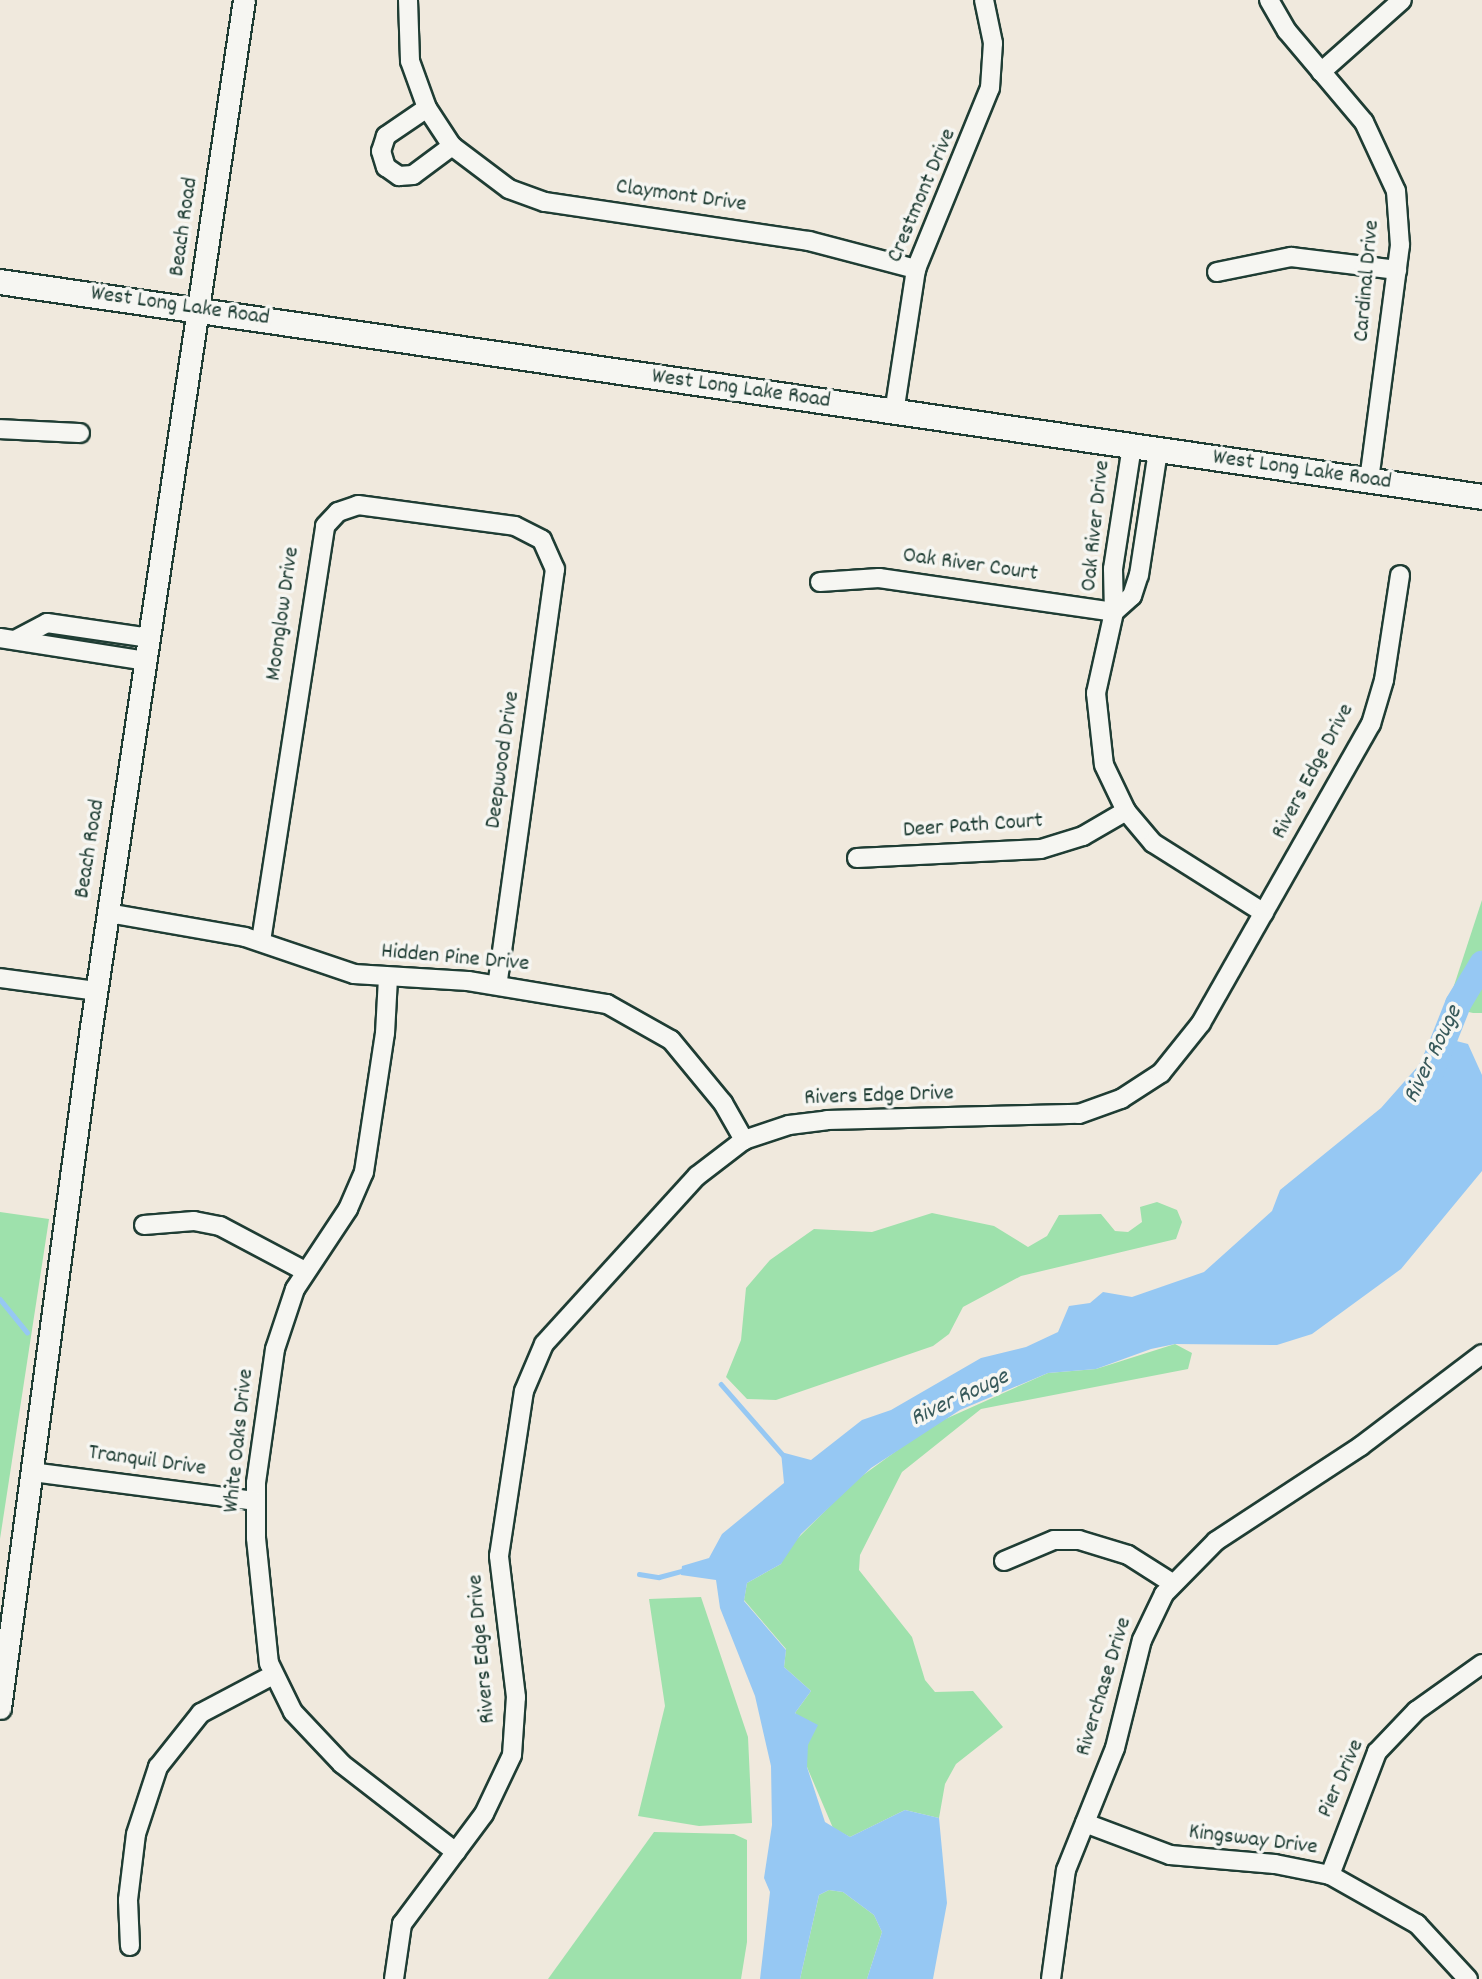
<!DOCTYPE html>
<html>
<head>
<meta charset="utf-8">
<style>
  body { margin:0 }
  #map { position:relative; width:1482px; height:1979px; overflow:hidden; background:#f0e9dd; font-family:Dekko,sans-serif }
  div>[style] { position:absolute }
  .green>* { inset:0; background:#9ee1ac }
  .water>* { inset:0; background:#96c8f3 }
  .stream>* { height:4.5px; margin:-2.25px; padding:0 2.25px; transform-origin:2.25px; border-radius:2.25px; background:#96c8f3 }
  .river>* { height:26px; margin:-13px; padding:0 13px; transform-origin:13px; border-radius:13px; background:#96c8f3 }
  .roads { filter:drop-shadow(2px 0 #1f3d34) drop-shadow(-2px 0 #1f3d34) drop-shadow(0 2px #1f3d34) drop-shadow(0 -2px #1f3d34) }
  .minor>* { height:18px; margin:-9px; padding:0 9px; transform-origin:9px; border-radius:9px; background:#f6f6f2 }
  .tertiary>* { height:21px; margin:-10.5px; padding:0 10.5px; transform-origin:10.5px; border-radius:10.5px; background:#f6f6f2 }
  .secondary>* { height:24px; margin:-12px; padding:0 12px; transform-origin:12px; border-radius:12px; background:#f6f6f2 }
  span { translate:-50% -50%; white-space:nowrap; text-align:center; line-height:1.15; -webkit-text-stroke:7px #f6f6f2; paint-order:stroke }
  .street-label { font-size:23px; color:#1f3d34 }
  .water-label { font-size:24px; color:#37595a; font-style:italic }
</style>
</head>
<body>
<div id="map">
  <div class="green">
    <div style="clip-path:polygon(1482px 900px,1482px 1013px,1473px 1013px,1447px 1007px)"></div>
    <div style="clip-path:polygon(1157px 1202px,1177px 1210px,1182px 1222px,1176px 1239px,1021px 1276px,963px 1307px,949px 1334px,933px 1346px,776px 1400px,747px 1399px,726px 1377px,741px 1340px,746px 1288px,770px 1260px,814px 1229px,872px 1232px,932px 1213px,994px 1226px,1028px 1247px,1047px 1236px,1059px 1215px,1101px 1214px,1115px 1231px,1128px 1232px,1142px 1222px,1140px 1207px)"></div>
    <div style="clip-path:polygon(0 1212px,49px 1219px,0 1539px)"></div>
    <div style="clip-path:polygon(1175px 1344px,1192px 1353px,1188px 1369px,981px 1409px,902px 1472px,860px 1555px,859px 1570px,912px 1637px,925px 1680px,935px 1692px,973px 1691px,1003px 1727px,956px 1764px,945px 1784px,939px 1818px,905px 1810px,850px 1837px,833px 1828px,807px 1767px,805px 1721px,795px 1713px,811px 1691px,784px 1667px,786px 1649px,744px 1600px,747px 1583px,781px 1564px,786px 1550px,855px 1481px,932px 1425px,1048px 1373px,1096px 1369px)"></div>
    <div style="clip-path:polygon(701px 1597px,748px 1737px,752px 1823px,699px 1826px,638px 1816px,665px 1706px,649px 1599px)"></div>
    <div style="clip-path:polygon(654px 1832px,734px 1834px,747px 1840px,747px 1942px,741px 1979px,548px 1979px)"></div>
    <div style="clip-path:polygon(829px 1890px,843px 1892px,874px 1915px,882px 1932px,867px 1979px,800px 1979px,819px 1895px)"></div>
  </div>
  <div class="water">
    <div style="clip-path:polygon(1433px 1035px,1468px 1044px,1482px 1075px,1482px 1171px,1401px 1269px,1312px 1334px,1277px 1345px,1175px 1344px,1151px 1349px,1096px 1369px,1048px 1373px,960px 1410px,871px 1468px,801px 1534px,781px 1564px,747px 1583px,744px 1601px,786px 1650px,784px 1667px,811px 1691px,795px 1713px,818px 1725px,808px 1745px,807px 1767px,825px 1822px,850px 1837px,905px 1810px,939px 1818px,947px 1903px,933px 1979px,867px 1979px,882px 1932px,874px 1915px,843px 1892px,829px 1890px,819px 1895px,800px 1979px,760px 1979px,770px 1892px,764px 1878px,772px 1825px,771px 1766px,755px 1696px,720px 1608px,716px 1580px,681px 1575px,682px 1566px,709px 1558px,722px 1534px,784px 1483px,781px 1452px,811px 1460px,862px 1420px,891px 1410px,981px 1358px,1026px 1347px,1058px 1332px,1069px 1306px,1090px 1303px,1103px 1292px,1132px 1297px,1204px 1272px,1272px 1211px,1280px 1190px,1381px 1108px,1419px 1065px)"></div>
  </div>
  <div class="stream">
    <div style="left:0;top:1299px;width:43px;rotate:50.7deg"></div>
    <div style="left:721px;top:1384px;width:96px;rotate:48.8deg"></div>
    <div style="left:639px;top:1574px;width:20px;rotate:9deg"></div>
    <div style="left:659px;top:1577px;width:27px;rotate:-15deg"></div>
  </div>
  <div class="river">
    <div style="left:1431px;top:1072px;width:73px;rotate:-68.3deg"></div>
    <div style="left:1458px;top:1004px;width:47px;rotate:-59deg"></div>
  </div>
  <div class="roads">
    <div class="minor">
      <div style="left:408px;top:0;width:61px;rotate:88.1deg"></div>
      <div style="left:410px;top:61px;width:50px;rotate:70.1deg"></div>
      <div style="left:427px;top:108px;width:45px;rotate:56.7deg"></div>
      <div style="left:452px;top:146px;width:71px;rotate:37deg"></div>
      <div style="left:509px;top:189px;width:38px;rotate:20deg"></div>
      <div style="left:545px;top:202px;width:267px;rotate:8.4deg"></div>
      <div style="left:809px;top:241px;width:111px;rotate:14.7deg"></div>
      <div style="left:1269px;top:0;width:36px;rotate:60deg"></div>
      <div style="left:1287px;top:31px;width:119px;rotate:49.8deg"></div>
      <div style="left:1364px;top:122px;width:76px;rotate:65.1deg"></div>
      <div style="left:1396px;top:191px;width:54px;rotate:85.8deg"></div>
      <div style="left:1400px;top:245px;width:238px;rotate:97.5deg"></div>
      <div style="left:1321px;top:72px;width:108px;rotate:-41.6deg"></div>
      <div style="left:427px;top:108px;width:50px;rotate:145.7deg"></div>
      <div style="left:386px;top:136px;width:16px;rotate:108deg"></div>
      <div style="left:381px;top:151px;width:17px;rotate:73deg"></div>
      <div style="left:386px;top:167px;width:16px;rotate:35deg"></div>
      <div style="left:399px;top:176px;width:14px;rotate:-4deg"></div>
      <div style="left:413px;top:175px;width:49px;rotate:-36.6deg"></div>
      <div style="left:1217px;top:272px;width:76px;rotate:-11.5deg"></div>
      <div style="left:1291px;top:257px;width:107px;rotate:7deg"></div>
      <div style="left:894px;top:413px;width:146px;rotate:-81.3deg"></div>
      <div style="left:916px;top:269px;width:196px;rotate:-67.8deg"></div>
      <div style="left:990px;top:88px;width:45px;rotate:-86.2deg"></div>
      <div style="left:993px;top:43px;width:44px;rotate:-101.8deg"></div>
      <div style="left:0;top:429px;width:80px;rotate:2.9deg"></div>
      <div style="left:1132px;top:446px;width:124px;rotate:98.8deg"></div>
      <div style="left:1113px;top:569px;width:43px;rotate:88.7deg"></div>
      <div style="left:1114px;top:612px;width:83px;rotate:102.5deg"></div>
      <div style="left:1096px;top:693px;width:72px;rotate:83.7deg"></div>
      <div style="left:1104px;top:765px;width:51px;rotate:64.4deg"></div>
      <div style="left:1126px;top:811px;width:42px;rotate:49.8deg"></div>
      <div style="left:1153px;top:843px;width:131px;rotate:32.2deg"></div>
      <div style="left:820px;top:582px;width:59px;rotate:-3.9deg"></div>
      <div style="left:879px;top:578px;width:237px;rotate:8.2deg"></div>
      <div style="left:1114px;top:612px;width:24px;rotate:-42deg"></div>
      <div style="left:1132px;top:596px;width:22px;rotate:-72deg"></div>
      <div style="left:1139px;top:575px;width:125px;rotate:-81.3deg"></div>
      <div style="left:0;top:638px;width:149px;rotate:8.9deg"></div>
      <div style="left:15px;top:640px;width:36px;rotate:-28deg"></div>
      <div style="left:47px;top:623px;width:104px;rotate:8.3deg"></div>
      <div style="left:857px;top:858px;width:184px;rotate:-2.8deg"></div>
      <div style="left:1041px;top:849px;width:44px;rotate:-17.2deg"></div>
      <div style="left:1083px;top:836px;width:50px;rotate:-30.2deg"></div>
      <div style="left:108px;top:913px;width:139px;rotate:9.9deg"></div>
      <div style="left:245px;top:937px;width:115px;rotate:18.7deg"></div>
      <div style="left:354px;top:974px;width:114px;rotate:3.5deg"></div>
      <div style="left:468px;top:981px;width:141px;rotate:9.4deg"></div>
      <div style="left:607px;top:1004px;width:73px;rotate:29.4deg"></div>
      <div style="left:671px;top:1040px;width:82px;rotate:50.5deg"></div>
      <div style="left:723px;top:1103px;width:43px;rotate:60.4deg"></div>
      <div style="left:261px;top:941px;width:420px;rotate:-81.2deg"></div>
      <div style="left:325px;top:526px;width:19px;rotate:-47deg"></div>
      <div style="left:338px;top:512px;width:21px;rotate:-19deg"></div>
      <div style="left:358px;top:505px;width:158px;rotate:7.6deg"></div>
      <div style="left:515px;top:526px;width:30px;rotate:27deg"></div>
      <div style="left:542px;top:540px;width:32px;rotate:66deg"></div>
      <div style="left:555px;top:569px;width:420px;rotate:97.9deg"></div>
      <div style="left:0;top:978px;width:97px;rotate:7.7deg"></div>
      <div style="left:388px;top:978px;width:55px;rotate:93.1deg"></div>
      <div style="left:385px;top:1033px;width:141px;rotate:98.6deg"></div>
      <div style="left:364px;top:1172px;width:40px;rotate:113.4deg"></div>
      <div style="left:348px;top:1209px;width:96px;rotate:123.5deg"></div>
      <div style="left:295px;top:1289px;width:63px;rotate:108.4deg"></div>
      <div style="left:275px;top:1349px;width:135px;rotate:98.1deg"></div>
      <div style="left:256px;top:1483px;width:55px;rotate:90deg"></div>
      <div style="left:256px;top:1538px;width:126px;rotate:84.1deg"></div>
      <div style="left:269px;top:1663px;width:55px;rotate:63.9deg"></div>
      <div style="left:293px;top:1712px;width:71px;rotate:46.7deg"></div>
      <div style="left:342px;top:1764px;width:144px;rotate:37.7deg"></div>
      <div style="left:144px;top:1225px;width:50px;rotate:-4.6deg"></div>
      <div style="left:194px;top:1221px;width:26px;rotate:11deg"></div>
      <div style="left:220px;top:1226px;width:96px;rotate:27.9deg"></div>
      <div style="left:32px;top:1472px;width:225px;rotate:7.4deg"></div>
      <div style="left:1004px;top:1561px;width:54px;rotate:-22.8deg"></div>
      <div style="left:1054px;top:1540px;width:25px"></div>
      <div style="left:1079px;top:1540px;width:51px;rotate:17deg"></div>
      <div style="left:1128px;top:1555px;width:52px;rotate:32.5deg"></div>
      <div style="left:1085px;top:1823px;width:91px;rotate:20.6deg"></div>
      <div style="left:1170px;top:1855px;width:105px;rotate:4.9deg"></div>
      <div style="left:1275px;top:1864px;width:56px;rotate:11.3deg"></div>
      <div style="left:1330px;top:1875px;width:100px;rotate:29.4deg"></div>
      <div style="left:1417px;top:1924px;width:75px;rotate:47.2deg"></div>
      <div style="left:1330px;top:1875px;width:132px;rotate:-69.1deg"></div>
      <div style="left:1377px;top:1752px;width:57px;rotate:-46.4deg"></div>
      <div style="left:1416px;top:1711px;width:81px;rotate:-35.5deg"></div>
      <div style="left:130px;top:1946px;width:46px;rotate:-92.5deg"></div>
      <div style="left:128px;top:1900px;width:66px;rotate:-83.1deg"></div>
      <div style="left:136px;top:1834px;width:71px;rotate:-71.8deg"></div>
      <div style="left:158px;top:1767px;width:69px;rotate:-51.5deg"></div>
      <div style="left:201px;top:1713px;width:81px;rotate:-27.8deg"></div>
      <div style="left:394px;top:1979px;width:56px;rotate:-81.7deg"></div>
      <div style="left:402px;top:1924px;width:137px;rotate:-53.3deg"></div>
      <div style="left:484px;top:1814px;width:65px;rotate:-64.6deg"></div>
      <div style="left:512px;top:1755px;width:58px;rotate:-86.1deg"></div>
      <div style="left:516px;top:1697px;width:142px;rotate:-96.9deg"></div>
      <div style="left:499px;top:1556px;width:167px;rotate:-81.4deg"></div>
      <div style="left:524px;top:1391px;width:51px;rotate:-66.9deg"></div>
      <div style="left:544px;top:1344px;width:227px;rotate:-47.7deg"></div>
      <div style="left:697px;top:1176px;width:59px;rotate:-37.5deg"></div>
      <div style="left:744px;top:1140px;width:47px;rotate:-18.4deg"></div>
      <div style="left:789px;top:1125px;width:38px;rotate:-7deg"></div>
      <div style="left:827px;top:1120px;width:252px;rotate:-1.4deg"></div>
      <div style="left:1079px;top:1114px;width:45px;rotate:-19.7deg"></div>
      <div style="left:1121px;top:1099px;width:48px;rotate:-33deg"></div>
      <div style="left:1161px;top:1073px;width:64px;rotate:-51.3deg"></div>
      <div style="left:1201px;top:1023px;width:344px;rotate:-60.4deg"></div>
      <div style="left:1371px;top:724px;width:46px;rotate:-73.5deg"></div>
      <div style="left:1384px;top:680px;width:106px;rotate:-81.3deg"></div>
      <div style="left:1051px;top:1979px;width:110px;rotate:-82.2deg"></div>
      <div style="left:1066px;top:1870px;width:131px;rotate:-68.1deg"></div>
      <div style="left:1115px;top:1748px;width:111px;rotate:-76deg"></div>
      <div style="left:1142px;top:1640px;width:51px;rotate:-64.4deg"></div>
      <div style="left:1164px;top:1594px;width:74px;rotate:-45.5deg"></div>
      <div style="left:1216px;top:1541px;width:173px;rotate:-33.2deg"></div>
      <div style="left:1361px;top:1446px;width:152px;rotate:-37.2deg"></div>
    </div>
    <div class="tertiary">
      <div style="left:0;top:1708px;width:687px;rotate:-82.39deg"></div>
      <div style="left:91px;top:1027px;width:1038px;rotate:-81.53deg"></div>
    </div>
    <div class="secondary">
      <div style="left:0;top:282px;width:1498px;rotate:8.25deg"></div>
    </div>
  </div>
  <div class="street-label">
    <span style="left:923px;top:196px;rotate:-67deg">Crestmont Drive</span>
    <span style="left:681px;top:197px;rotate:8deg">Claymont Drive</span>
    <span style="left:185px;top:227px;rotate:-82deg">Beach Road</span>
    <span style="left:1368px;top:281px;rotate:-85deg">Cardinal Drive</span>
    <span style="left:180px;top:307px;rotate:8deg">West Long Lake Road</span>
    <span style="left:741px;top:390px;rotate:8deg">West Long Lake Road</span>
    <span style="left:1302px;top:471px;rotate:8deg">West Long Lake Road</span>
    <span style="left:1097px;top:526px;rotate:-84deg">Oak River Drive</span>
    <span style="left:970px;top:566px;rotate:8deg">Oak River Court</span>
    <span style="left:284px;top:614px;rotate:-82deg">Moonglow Drive</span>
    <span style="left:504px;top:760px;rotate:-82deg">Deepwood Drive</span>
    <span style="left:1314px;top:772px;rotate:-62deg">Rivers Edge Drive</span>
    <span style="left:973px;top:827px;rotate:-4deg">Deer Path Court</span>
    <span style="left:91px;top:849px;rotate:-81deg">Beach Road</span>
    <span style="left:455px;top:959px;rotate:5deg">Hidden Pine Drive</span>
    <span style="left:879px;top:1097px;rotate:-2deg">Rivers Edge Drive</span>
    <span style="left:240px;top:1441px;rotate:-84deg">White Oaks Drive</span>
    <span style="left:147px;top:1462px;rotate:8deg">Tranquil Drive</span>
    <span style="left:483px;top:1649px;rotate:-95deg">Rivers Edge Drive</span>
    <span style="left:1105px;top:1687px;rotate:-73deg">Riverchase Drive</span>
    <span style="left:1342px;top:1779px;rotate:-66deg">Pier Drive</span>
    <span style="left:1253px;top:1841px;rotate:7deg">Kingsway Drive</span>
  </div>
  <div class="water-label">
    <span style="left:1434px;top:1055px;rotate:-64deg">River Rouge</span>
    <span style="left:960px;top:1399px;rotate:-25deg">River Rouge</span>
  </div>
</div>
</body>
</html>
